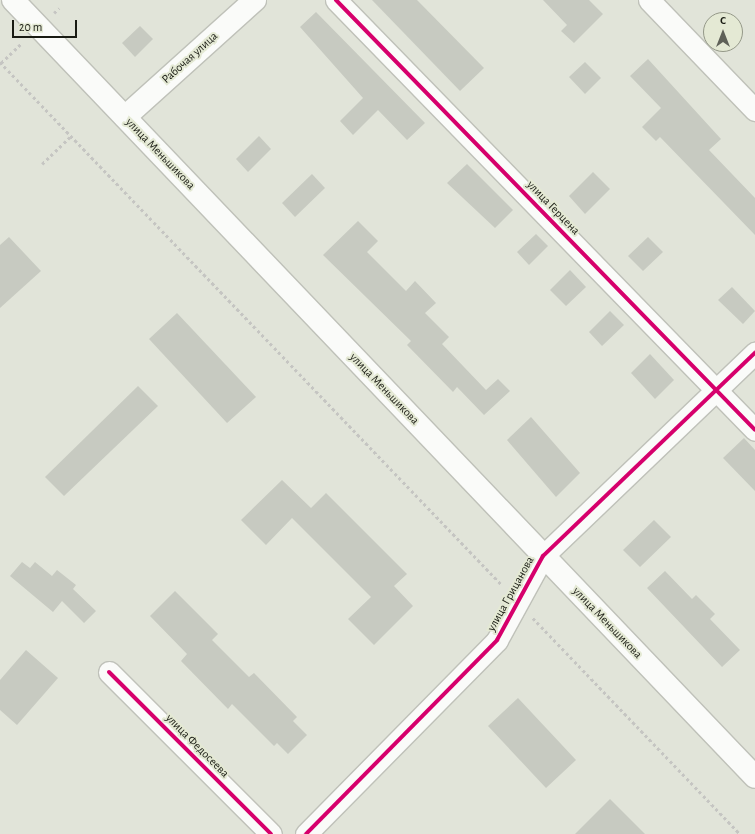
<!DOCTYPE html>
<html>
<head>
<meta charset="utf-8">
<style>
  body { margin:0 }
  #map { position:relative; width:755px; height:834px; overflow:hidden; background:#e1e4d9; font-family:"Alegreya Sans",sans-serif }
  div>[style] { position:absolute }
  .building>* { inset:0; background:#c7cac1 }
  .path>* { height:2.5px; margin-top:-1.25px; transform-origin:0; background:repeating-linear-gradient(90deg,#c5c5c2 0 3px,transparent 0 6px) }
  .roads { filter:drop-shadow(1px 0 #bfc1b9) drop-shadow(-1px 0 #bfc1b9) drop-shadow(0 1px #bfc1b9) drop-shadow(0 -1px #bfc1b9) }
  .street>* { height:21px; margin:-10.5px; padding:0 10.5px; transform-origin:10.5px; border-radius:10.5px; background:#fafbf9 }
  .secondary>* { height:22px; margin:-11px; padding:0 11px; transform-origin:11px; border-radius:11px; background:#fafbf9 }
  .cycleway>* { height:4px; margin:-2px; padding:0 2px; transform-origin:2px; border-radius:2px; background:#d6006c }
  span { translate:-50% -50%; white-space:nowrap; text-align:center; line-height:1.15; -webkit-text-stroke:4px #e4e9d4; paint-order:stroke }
  .street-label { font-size:12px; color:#191b13 }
  .north { position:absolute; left:703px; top:12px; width:40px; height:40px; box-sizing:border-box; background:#e4e9d4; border:1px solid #939787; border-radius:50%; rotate:0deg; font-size:11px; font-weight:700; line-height:16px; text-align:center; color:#191b13 }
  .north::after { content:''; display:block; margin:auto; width:14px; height:18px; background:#5f6158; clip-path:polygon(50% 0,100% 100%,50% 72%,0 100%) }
  .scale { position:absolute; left:12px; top:20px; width:65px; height:18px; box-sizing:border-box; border:2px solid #191b13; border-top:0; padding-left:5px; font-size:12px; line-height:14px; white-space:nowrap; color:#191b13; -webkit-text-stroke:3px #e4e9d4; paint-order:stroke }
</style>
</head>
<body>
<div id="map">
  <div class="building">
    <div style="clip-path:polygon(372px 0,417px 0,484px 68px,460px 91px)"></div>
    <div style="clip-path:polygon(543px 0,589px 0,603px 14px,574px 43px,561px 31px,567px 25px)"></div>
    <div style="clip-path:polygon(316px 12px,425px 123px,407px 140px,378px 110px,353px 135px,340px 121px,363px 98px,300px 27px)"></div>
    <div style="clip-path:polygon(140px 26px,153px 39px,135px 57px,122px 43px)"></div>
    <div style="clip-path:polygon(648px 59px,721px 139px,709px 150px,755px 198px,755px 235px,660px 137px,656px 141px,642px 127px,661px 108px,630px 76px)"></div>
    <div style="clip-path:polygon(585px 62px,601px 78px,585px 94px,569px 77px)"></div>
    <div style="clip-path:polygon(259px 136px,271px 149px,248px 172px,236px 159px)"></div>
    <div style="clip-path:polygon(467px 164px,513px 210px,495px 228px,447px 183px)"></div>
    <div style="clip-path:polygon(593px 172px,610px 189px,585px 214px,569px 196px)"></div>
    <div style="clip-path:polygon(312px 174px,325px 188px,295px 217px,282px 203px)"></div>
    <div style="clip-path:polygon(358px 221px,378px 241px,367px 252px,406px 291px,415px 281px,436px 303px,425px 313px,449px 337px,442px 344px,486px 390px,498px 379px,510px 391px,484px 415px,457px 387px,453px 392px,407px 345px,411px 341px,323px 255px)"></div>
    <div style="clip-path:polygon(536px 234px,548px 246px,529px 265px,517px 252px)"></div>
    <div style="clip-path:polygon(9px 237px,41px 271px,0 308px,0 245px)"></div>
    <div style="clip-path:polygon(648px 237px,663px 252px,643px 271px,628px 256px)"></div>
    <div style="clip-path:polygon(570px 270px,586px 287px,566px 306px,550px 290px)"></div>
    <div style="clip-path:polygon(732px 287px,755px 311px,743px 324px,718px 300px)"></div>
    <div style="clip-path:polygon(610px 311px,624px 325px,602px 346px,589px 332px)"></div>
    <div style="clip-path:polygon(177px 313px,256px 397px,227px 423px,149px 339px)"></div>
    <div style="clip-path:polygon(650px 354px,674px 380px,655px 399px,631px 373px)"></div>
    <div style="clip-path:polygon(138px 386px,158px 406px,64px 496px,45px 477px)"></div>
    <div style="clip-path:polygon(531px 417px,580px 473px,556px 497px,507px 440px)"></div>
    <div style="clip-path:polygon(744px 438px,755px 450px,755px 491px,723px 458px)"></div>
    <div style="clip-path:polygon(282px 480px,311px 508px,326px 493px,407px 574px,394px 586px,413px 606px,374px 645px,348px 619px,371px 597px,292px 518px,266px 545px,241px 520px)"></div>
    <div style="clip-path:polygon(654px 520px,671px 537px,640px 567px,623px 550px)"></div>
    <div style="clip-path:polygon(22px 562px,30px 568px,35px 562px,52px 576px,57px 570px,76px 585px,73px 589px,96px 611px,84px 623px,62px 601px,53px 612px,10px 576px)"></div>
    <div style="clip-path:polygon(665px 571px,692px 599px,696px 595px,715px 614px,710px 619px,740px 650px,722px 667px,647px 588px)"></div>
    <div style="clip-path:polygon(175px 591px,218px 634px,212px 640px,249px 677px,254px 673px,297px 717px,293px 721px,307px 735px,288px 754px,277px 743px,274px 746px,232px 704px,228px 709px,181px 661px,187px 654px,150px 616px)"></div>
    <div style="clip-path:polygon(26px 650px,58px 678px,17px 725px,0 710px,0 680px)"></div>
    <div style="clip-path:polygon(518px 698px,576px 760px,546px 788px,488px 726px)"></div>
    <div style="clip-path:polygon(610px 799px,645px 834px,575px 834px)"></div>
  </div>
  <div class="path">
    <div style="left:54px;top:13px;width:7px;rotate:-45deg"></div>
    <div style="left:0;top:62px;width:725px;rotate:46.17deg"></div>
    <div style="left:1px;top:63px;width:30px;rotate:-44deg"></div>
    <div style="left:42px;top:164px;width:40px;rotate:-44deg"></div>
    <div style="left:533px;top:618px;width:299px;rotate:46.2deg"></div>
  </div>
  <div class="roads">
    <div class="street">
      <div style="left:336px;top:0;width:600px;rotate:45.74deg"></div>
      <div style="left:649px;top:0;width:153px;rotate:46.1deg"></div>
      <div style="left:109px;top:672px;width:229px;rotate:45deg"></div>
      <div style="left:306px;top:834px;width:272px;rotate:-45.4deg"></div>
      <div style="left:497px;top:640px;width:96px;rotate:-61.3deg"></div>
      <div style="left:543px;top:556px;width:294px;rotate:-43.8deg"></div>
    </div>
    <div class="secondary">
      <div style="left:13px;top:0;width:1074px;rotate:46.32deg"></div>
      <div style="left:125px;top:117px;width:175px;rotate:-42deg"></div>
    </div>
  </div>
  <div class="cycleway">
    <div style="left:336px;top:0;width:600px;rotate:45.74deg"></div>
    <div style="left:109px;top:672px;width:229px;rotate:45deg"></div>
    <div style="left:306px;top:834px;width:272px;rotate:-45.4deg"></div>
    <div style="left:497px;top:640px;width:96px;rotate:-61.3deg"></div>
    <div style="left:543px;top:556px;width:294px;rotate:-43.8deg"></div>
  </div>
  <div class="street-label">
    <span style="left:190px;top:58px;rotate:-42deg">Рабочая улица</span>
    <span style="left:160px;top:154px;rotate:46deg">улица Меньшикова</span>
    <span style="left:553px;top:208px;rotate:46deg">улица Герцена</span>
    <span style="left:384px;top:389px;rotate:46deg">улица Меньшикова</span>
    <span style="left:511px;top:594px;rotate:-61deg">улица Грицанова</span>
    <span style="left:607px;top:623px;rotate:46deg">улица Меньшикова</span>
    <span style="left:197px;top:746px;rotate:45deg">улица Федосеева</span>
  </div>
  <div class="north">С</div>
  <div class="scale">20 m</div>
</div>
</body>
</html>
